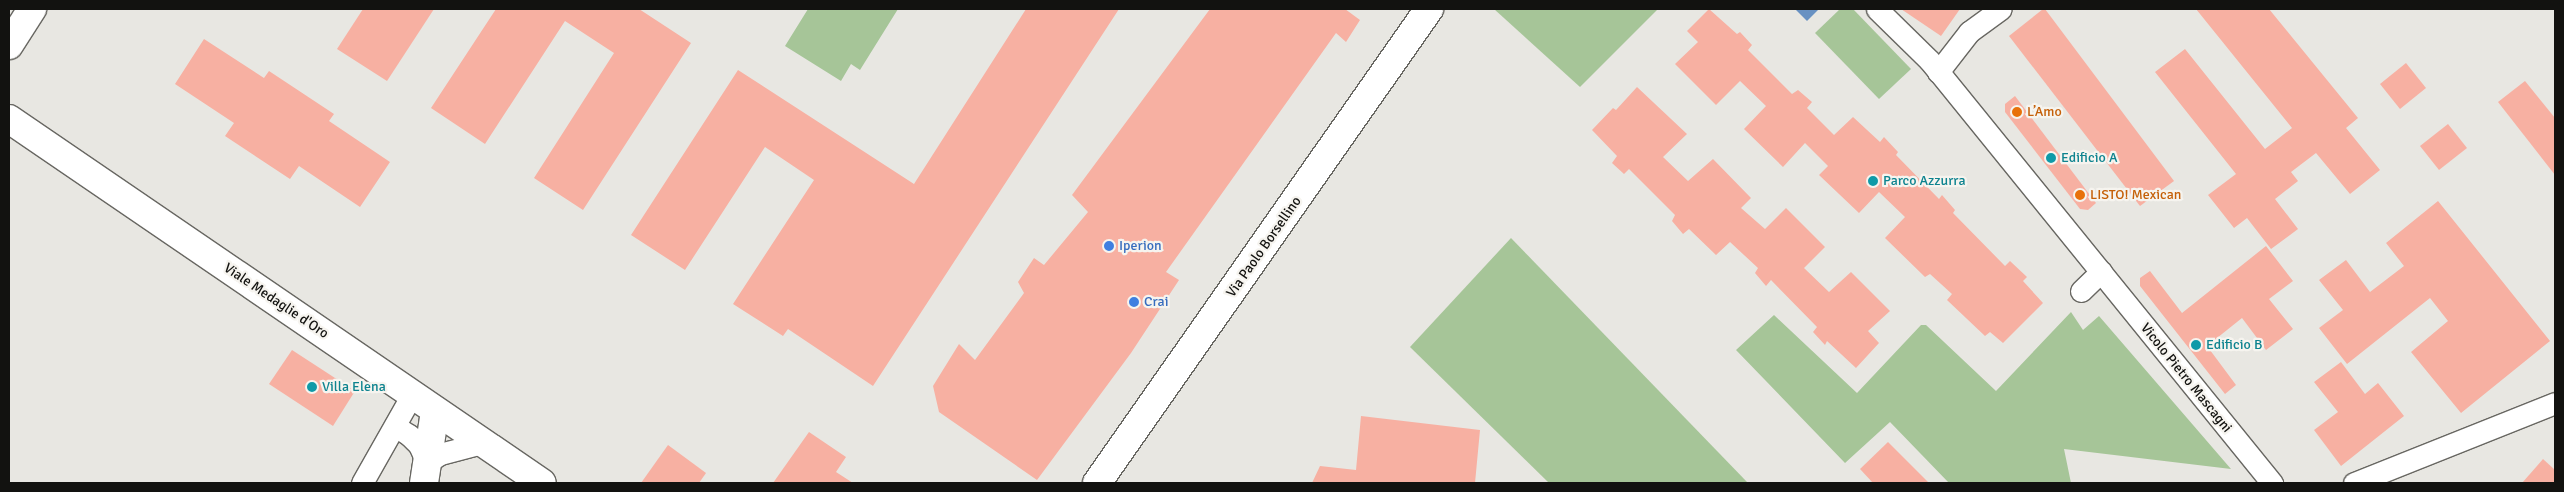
<!DOCTYPE html>
<html>
<head>
<meta charset="utf-8">
<style>
  body { margin:0 }
  #map { position:relative; width:2564px; height:492px; overflow:hidden; background:#e8e7e2; font-family:Signika,sans-serif }
  div>[style] { position:absolute }
  .green>* { inset:0; background:#a6c598 }
  .water>* { inset:0; background:#6891c2 }
  .building>* { inset:0; background:#f7b0a2 }
  .roads { filter:drop-shadow(1px 0 #686762) drop-shadow(-1px 0 #686762) drop-shadow(0 1px #686762) drop-shadow(0 -1px #686762) }
  .street>* { height:21px; margin:-10.5px; padding:0 10.5px; transform-origin:10.5px; border-radius:10.5px; background:#fff }
  .secondary>* { height:28px; margin:-14px; padding:0 14px; transform-origin:14px; border-radius:14px; background:#fff }
  .dots>* { width:14px; height:14px; translate:-50% -50%; box-sizing:border-box; border:2px solid #f6f4ef; border-radius:50% }
  span { translate:-50% -50%; white-space:nowrap; text-align:center; line-height:1.15; -webkit-text-stroke:4.5px #f6f4ef; paint-order:stroke }
  .food-label { font-size:14px; color:#c56008 }
  .left { translate:0 -50%; text-align:left }
  .culture-label { font-size:14px; color:#0d838f }
  .shop-label { font-size:14px; color:#366cbe }
  .street-label { font-size:14px; color:#121210 }
  .frame { position:absolute; inset:0; border:10px solid #121210; pointer-events:none }
</style>
</head>
<body>
<div id="map">
  <div class="green">
    <div style="clip-path:polygon(808px 9px,898px 9px,860px 70px,851px 64px,841px 81px,785px 46px)"></div>
    <div style="clip-path:polygon(1494px 9px,1658px 9px,1580px 87px)"></div>
    <div style="clip-path:polygon(1840px 9px,1853px 9px,1911px 69px,1879px 99px,1815px 33px)"></div>
    <div style="clip-path:polygon(1511px 238px,1748px 483px,1549px 483px,1410px 347px)"></div>
    <div style="clip-path:polygon(2071px 312px,2083px 330px,2099px 316px,2231px 469px,2064px 449px,2071px 483px,1949px 483px,1890px 422px,1845px 463px,1736px 350px,1774px 315px,1857px 393px,1921px 325px,1926px 325px,1996px 391px)"></div>
  </div>
  <div class="water">
    <div style="clip-path:polygon(1795px 9px,1819px 9px,1807px 21px)"></div>
  </div>
  <div class="building">
    <div style="clip-path:polygon(363px 9px,434px 9px,387px 81px,337px 49px)"></div>
    <div style="clip-path:polygon(496px 9px,639px 9px,691px 43px,583px 210px,534px 178px,614px 53px,565px 21px,485px 144px,431px 108px)"></div>
    <div style="clip-path:polygon(1026px 9px,1119px 9px,873px 386px,788px 329px,783px 336px,733px 304px,814px 180px,765px 147px,685px 270px,631px 235px,738px 70px,914px 184px)"></div>
    <div style="clip-path:polygon(1210px 9px,1345px 9px,1360px 20px,1346px 42px,1336px 33px,1166px 272px,1179px 280px,1131px 353px,1037px 480px,939px 412px,933px 386px,959px 344px,975px 360px,1024px 293px,1018px 282px,1034px 258px,1044px 265px,1088px 212px,1072px 195px)"></div>
    <div style="clip-path:polygon(1709px 9px,1737px 34px,1740px 32px,1752px 45px,1748px 50px,1792px 94px,1798px 90px,1812px 102px,1807px 108px,1834px 135px,1853px 117px,1880px 142px,1884px 137px,1898px 152px,1896px 155px,1939px 199px,1942px 195px,1955px 210px,1953px 213px,2005px 266px,2010px 261px,2027px 277px,2023px 281px,2043px 303px,2003px 343px,1990px 332px,1985px 336px,1947px 300px,1952px 294px,1930px 274px,1925px 277px,1885px 238px,1905px 217px,1879px 192px,1859px 213px,1819px 175px,1828px 166px,1805px 143px,1783px 167px,1744px 129px,1766px 106px,1740px 81px,1716px 105px,1675px 64px,1698px 42px,1687px 31px)"></div>
    <div style="clip-path:polygon(1901px 9px,1960px 9px,1941px 36px)"></div>
    <div style="clip-path:polygon(2043px 9px,2045px 9px,2174px 181px,2140px 206px,2009px 36px)"></div>
    <div style="clip-path:polygon(2196px 9px,2269px 9px,2358px 118px,2346px 128px,2380px 170px,2350px 194px,2316px 153px,2291px 172px,2298px 181px,2275px 199px,2298px 229px,2271px 249px,2247px 218px,2234px 228px,2208px 195px,2236px 174px,2155px 72px,2185px 49px,2265px 149px,2292px 128px)"></div>
    <div style="clip-path:polygon(204px 39px,264px 78px,269px 71px,334px 114px,329px 121px,390px 162px,360px 207px,299px 166px,290px 179px,225px 136px,234px 123px,175px 84px)"></div>
    <div style="clip-path:polygon(2406px 63px,2426px 88px,2400px 109px,2380px 84px)"></div>
    <div style="clip-path:polygon(2525px 81px,2555px 118px,2555px 175px,2498px 102px)"></div>
    <div style="clip-path:polygon(1637px 87px,1687px 134px,1663px 157px,1688px 181px,1713px 159px,1751px 198px,1741px 208px,1765px 229px,1786px 208px,1825px 247px,1804px 268px,1829px 292px,1851px 272px,1890px 311px,1868px 331px,1879px 343px,1856px 368px,1827px 341px,1825px 345px,1813px 332px,1817px 327px,1771px 280px,1766px 286px,1755px 273px,1758px 268px,1730px 242px,1716px 255px,1689px 229px,1683px 234px,1672px 221px,1675px 215px,1629px 169px,1624px 174px,1612px 163px,1617px 156px,1592px 130px,1613px 108px,1616px 110px)"></div>
    <div style="clip-path:polygon(2015px 96px,2096px 203px,2088px 210px,2080px 209px,2005px 112px,2005px 104px)"></div>
    <div style="clip-path:polygon(2448px 124px,2467px 148px,2439px 170px,2420px 146px)"></div>
    <div style="clip-path:polygon(2438px 201px,2550px 341px,2461px 413px,2411px 352px,2448px 321px,2430px 298px,2347px 364px,2319px 328px,2343px 310px,2319px 280px,2346px 260px,2370px 292px,2404px 266px,2386px 243px)"></div>
    <div style="clip-path:polygon(2266px 246px,2293px 281px,2269px 299px,2293px 329px,2266px 350px,2242px 318px,2207px 346px,2236px 385px,2225px 394px,2140px 286px,2140px 278px,2150px 271px,2182px 313px)"></div>
    <div style="clip-path:polygon(292px 350px,355px 391px,333px 426px,269px 384px)"></div>
    <div style="clip-path:polygon(2341px 362px,2365px 394px,2378px 383px,2404px 416px,2341px 466px,2314px 430px,2338px 412px,2314px 382px)"></div>
    <div style="clip-path:polygon(1361px 416px,1480px 430px,1475px 483px,1312px 483px,1320px 466px,1356px 470px)"></div>
    <div style="clip-path:polygon(809px 432px,846px 457px,836px 472px,853px 483px,773px 483px)"></div>
    <div style="clip-path:polygon(1888px 442px,1929px 483px,1873px 483px,1860px 469px)"></div>
    <div style="clip-path:polygon(668px 445px,706px 473px,699px 483px,641px 483px)"></div>
    <div style="clip-path:polygon(2543px 459px,2555px 470px,2555px 483px,2522px 483px)"></div>
  </div>
  <div class="roads">
    <div class="street">
      <div style="left:1877px;top:9px;width:73px;rotate:44.4deg"></div>
      <div style="left:1929px;top:60px;width:545px;rotate:50.96deg"></div>
      <div style="left:1938px;top:72px;width:51px;rotate:-52.2deg"></div>
      <div style="left:1969px;top:32px;width:39px;rotate:-36deg"></div>
      <div style="left:2081px;top:291px;width:28px;rotate:-44deg"></div>
      <div style="left:395px;top:426px;width:17px;rotate:33deg"></div>
      <div style="left:409px;top:435px;width:14px;rotate:45deg"></div>
      <div style="left:419px;top:445px;width:20px;rotate:66deg"></div>
      <div style="left:427px;top:463px;width:16px;rotate:-35deg"></div>
      <div style="left:440px;top:454px;width:43px;rotate:-14.7deg"></div>
      <div style="left:362px;top:483px;width:103px;rotate:-60.5deg"></div>
      <div style="left:2354px;top:483px;width:216px;rotate:-21.7deg"></div>
    </div>
    <div class="secondary">
      <div style="left:9px;top:45px;width:43px;rotate:-57.4deg"></div>
      <div style="left:9px;top:119px;width:645px;rotate:34.33deg"></div>
      <div style="left:424px;top:483px;width:73px;rotate:-81.3deg"></div>
      <div style="left:1097px;top:483px;width:579px;rotate:-54.99deg"></div>
    </div>
  </div>
  <div class="dots">
    <div style="left:2017px;top:112px;background:#e8710a"></div>
    <div style="left:2051px;top:158px;background:#0f9aa8"></div>
    <div style="left:1873px;top:181px;background:#0f9aa8"></div>
    <div style="left:2080px;top:195px;background:#e8710a"></div>
    <div style="left:1109px;top:246px;background:#3f7fe0"></div>
    <div style="left:1134px;top:302px;background:#3f7fe0"></div>
    <div style="left:2196px;top:345px;background:#0f9aa8"></div>
    <div style="left:312px;top:387px;background:#0f9aa8"></div>
  </div>
  <div class="food-label">
    <span class="left" style="left:2027px;top:112px">L’Amo</span>
    <span class="left" style="left:2090px;top:195px">LISTO! Mexican</span>
  </div>
  <div class="culture-label">
    <span class="left" style="left:2061px;top:158px">Edificio A</span>
    <span class="left" style="left:1883px;top:181px">Parco Azzurra</span>
    <span class="left" style="left:2206px;top:345px">Edificio B</span>
    <span class="left" style="left:322px;top:387px">Villa Elena</span>
  </div>
  <div class="shop-label">
    <span class="left" style="left:1119px;top:246px">Iperion</span>
    <span class="left" style="left:1144px;top:302px">Crai</span>
  </div>
  <div class="street-label">
    <span style="left:1264px;top:247px;rotate:-55deg">Via Paolo Borsellino</span>
    <span style="left:276px;top:301px;rotate:34deg">Viale Medaglie d'Oro</span>
    <span style="left:2186px;top:378px;rotate:51deg">Vicolo Pietro Mascagni</span>
  </div>
  <div class="frame"></div>
</div>
</body>
</html>
